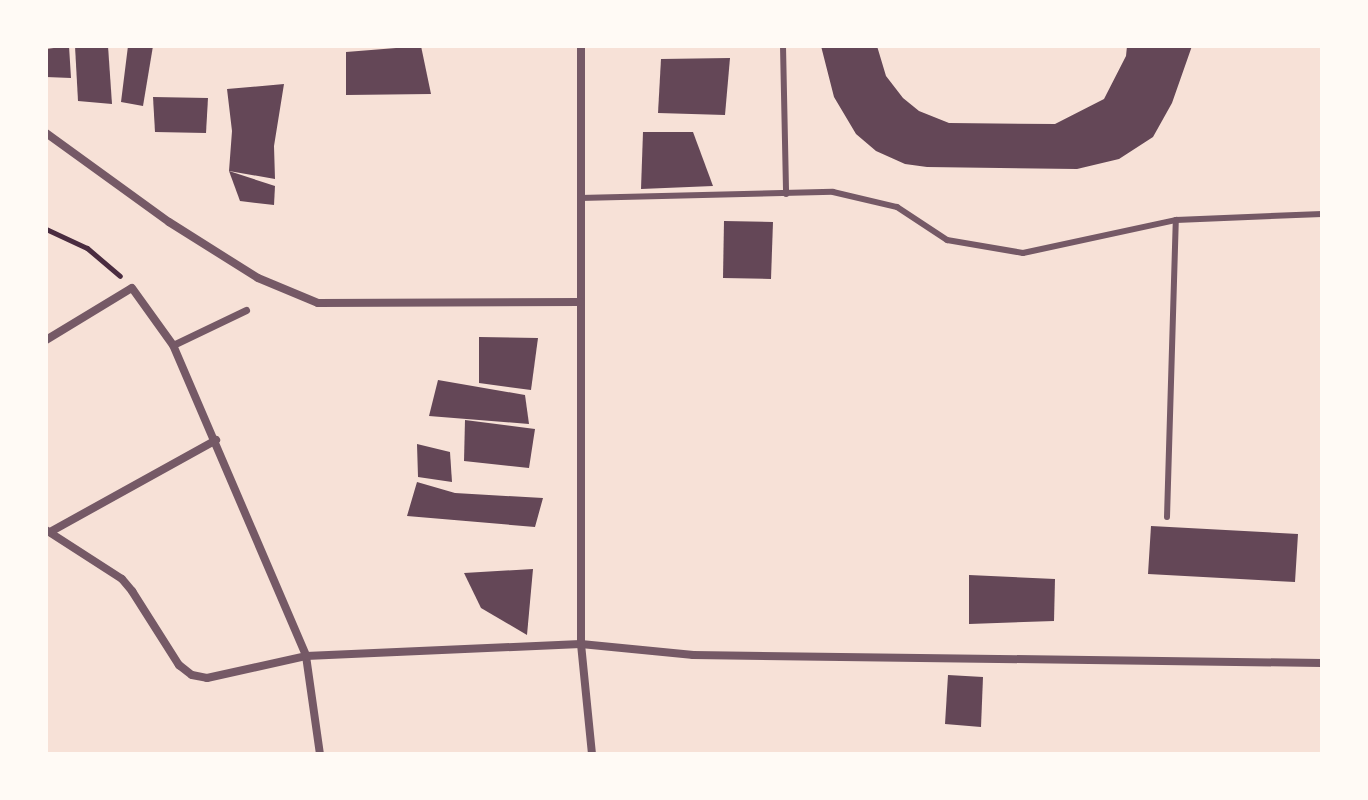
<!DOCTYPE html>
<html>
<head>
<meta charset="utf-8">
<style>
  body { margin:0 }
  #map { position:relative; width:1368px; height:800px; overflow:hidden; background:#f7e1d7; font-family:Literata,serif }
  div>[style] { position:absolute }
  .building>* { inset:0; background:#644757 }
  .path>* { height:5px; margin:-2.5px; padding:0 2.5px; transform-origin:2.5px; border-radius:2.5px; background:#4a2c40 }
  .service>* { height:6px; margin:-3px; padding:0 3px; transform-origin:3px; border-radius:3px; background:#755966 }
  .pedestrian>* { height:7px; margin:-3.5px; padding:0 3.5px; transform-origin:3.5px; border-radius:3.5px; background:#755966 }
  .minor>* { height:8px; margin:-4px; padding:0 4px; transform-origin:4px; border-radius:4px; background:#755966 }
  span { translate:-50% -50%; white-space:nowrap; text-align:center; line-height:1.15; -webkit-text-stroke:8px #fffaf5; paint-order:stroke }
  .frame { position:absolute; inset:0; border:48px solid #fffaf5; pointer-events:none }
</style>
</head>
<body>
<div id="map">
  <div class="building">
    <div style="clip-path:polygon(69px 46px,71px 78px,46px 77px,46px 49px)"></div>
    <div style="clip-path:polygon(75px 46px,108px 46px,112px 104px,78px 101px)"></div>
    <div style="clip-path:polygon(128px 46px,153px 46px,143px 106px,121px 102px)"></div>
    <div style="clip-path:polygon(421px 46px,431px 94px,346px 95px,346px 52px)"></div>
    <div style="clip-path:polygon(821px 46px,877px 46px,886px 76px,903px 98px,919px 111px,949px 123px,1055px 124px,1104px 99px,1126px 56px,1127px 46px,1192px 46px,1172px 103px,1153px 137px,1119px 159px,1077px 169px,927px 167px,905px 164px,876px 151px,856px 134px,834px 97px)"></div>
    <div style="clip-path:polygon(730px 58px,725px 115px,658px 113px,661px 59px)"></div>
    <div style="clip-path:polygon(284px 84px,274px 146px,275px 179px,229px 171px,232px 131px,227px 89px)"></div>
    <div style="clip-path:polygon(153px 97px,208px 98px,206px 133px,155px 132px)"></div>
    <div style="clip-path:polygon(643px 132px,693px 132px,713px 186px,641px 189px)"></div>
    <div style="clip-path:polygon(229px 171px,275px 186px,274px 205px,240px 201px)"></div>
    <div style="clip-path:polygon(724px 221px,773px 222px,771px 279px,723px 278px)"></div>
    <div style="clip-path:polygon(479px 337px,538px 338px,531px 390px,479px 383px)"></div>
    <div style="clip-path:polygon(438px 380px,525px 395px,529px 424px,429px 416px)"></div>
    <div style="clip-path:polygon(465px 420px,535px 429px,529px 468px,464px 461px)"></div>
    <div style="clip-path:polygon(417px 444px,450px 452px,452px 482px,418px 477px)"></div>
    <div style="clip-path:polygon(417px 482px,455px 493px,543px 498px,535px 527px,407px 516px)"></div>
    <div style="clip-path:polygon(1151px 526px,1298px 534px,1295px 582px,1148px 574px)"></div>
    <div style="clip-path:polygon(533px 569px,527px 635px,481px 608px,464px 573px)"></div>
    <div style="clip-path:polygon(969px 575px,1055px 579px,1054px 621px,969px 624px)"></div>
    <div style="clip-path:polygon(948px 675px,983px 677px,981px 727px,945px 724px)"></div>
  </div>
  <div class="path">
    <div style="left:46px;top:229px;width:45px;rotate:24.9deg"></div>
    <div style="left:87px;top:248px;width:43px;rotate:40.3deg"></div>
  </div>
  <div class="service">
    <div style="left:783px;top:46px;width:148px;rotate:88.8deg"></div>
    <div style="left:580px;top:198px;width:253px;rotate:-1.4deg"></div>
    <div style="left:833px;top:192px;width:66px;rotate:13.2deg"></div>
    <div style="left:897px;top:207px;width:60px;rotate:33.4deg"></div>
    <div style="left:947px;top:240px;width:77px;rotate:9.7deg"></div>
    <div style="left:1023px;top:253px;width:157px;rotate:-12.2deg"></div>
    <div style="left:1176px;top:220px;width:146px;rotate:-2.4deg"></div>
    <div style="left:1167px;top:517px;width:297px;rotate:-88.3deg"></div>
  </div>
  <div class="pedestrian">
    <div style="left:173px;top:345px;width:81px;rotate:-25.6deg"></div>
  </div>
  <div class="minor">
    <div style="left:581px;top:46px;width:598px;rotate:90deg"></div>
    <div style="left:581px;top:644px;width:111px;rotate:84.3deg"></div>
    <div style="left:46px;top:133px;width:152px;rotate:35.9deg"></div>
    <div style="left:169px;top:222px;width:105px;rotate:32.2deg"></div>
    <div style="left:258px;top:278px;width:65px;rotate:22.6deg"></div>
    <div style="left:318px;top:303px;width:262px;rotate:-0.2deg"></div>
    <div style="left:46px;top:340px;width:100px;rotate:-31.2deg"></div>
    <div style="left:132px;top:288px;width:70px;rotate:54.3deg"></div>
    <div style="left:173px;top:345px;width:338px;rotate:66.8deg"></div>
    <div style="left:306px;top:656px;width:99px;rotate:81.9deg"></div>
    <div style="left:46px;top:530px;width:90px;rotate:32.8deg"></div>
    <div style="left:122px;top:579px;width:16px;rotate:50deg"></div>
    <div style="left:132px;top:591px;width:88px;rotate:57.6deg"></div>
    <div style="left:179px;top:665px;width:16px;rotate:38deg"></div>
    <div style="left:192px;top:675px;width:15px;rotate:11deg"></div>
    <div style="left:207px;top:678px;width:101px;rotate:-12.5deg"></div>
    <div style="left:306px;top:656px;width:275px;rotate:-2.5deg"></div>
    <div style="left:581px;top:644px;width:113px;rotate:5.6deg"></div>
    <div style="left:693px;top:655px;width:629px;rotate:0.73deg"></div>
    <div style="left:50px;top:532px;width:190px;rotate:-29deg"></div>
  </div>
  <div class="frame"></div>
</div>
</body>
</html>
